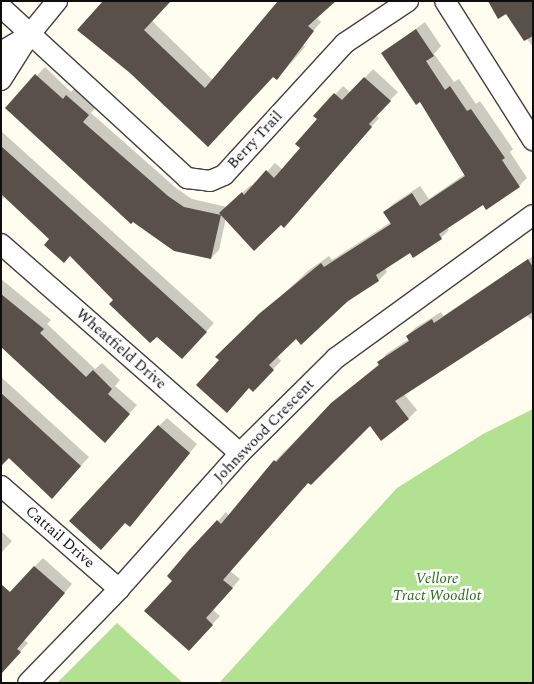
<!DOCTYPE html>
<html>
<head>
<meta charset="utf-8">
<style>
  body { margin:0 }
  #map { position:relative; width:534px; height:684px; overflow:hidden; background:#fffdef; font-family:Spectral,serif }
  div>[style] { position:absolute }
  .forest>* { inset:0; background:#b2e191 }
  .shadow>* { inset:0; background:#0003 }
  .building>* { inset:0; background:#585049 }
  .roads { filter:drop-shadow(1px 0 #414141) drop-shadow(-1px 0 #414141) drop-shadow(0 1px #414141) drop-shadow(0 -1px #414141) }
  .minor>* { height:20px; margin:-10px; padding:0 10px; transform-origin:10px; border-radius:10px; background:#fff }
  span { translate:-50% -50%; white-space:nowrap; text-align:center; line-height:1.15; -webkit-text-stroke:5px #fff; paint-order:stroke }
  .street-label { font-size:15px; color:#0e0e0e }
  .park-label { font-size:15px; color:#256e17; font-style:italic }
  .frame { position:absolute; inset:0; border:2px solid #0e0e0e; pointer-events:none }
</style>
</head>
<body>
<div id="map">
  <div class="forest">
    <div style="clip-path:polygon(533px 409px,533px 683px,219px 683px,397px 488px,483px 434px)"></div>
    <div style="clip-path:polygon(117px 623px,183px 683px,57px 683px)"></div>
  </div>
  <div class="shadow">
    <div style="clip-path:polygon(533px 1px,533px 47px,507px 12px)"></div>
    <div style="clip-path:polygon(316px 17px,321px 22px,302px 44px,305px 47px,277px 79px,273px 75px,208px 145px,131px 72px,79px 30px,152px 21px,213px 80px)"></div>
    <div style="clip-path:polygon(425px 22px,441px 46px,434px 54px,454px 82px,459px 79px,476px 104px,480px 101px,513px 149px,510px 152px,527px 178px,519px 186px,483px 203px,447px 227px,449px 230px,441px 238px,410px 251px,385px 268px,387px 272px,379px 280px,296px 338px,277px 356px,281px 361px,253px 390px,220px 360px,225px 349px,309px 270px,329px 256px,332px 260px,391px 222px,385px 212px,393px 204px,420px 186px,429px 199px,465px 174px,420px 101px,383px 53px)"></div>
    <div style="clip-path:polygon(45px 67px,71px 92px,75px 88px,97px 106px,91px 113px,176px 188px,192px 199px,227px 207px,251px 185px,253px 187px,275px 163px,283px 170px,301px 148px,319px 119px,315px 116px,343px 86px,351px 93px,373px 69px,398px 92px,376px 115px,379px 118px,292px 218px,281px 224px,226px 218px,219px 250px,211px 258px,6px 108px)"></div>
    <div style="clip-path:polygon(1px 131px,214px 323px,190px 349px,157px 335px,114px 300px,71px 255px,5px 196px,1px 201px)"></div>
    <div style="clip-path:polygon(533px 256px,533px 321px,526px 315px,404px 394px,417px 410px,409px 418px,381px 439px,370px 424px,309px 481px,230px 571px,240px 579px,213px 610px,220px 616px,197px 641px,174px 581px,218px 521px,226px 512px,229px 516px,275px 461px,332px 404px,379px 364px,386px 354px,409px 339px,407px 336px,415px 328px,441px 312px,443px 316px)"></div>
    <div style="clip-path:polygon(1px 279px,51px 320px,47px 324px,95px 369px,102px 363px,120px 380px,115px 386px,137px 405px,105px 441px,1px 343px)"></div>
    <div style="clip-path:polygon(1px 377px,89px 457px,52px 498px,1px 451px)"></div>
    <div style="clip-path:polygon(167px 418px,197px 444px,138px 517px,159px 426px)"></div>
    <div style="clip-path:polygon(1px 531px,12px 541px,1px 553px)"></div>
    <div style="clip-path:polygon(43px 558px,72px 584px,24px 640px,28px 643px,8px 665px,1px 601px)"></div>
  </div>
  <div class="building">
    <div style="clip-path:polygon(103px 1px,171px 1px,144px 30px,205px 88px,278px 1px,336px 1px,308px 26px,314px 31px,277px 80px,273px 77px,208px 147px,130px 73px,77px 30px)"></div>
    <div style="clip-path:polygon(488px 1px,533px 1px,533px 36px,524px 41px,506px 14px,498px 19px)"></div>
    <div style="clip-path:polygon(416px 29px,434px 56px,426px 61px,445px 90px,450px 86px,467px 111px,471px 109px,505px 158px,502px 160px,520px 187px,486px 210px,483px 205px,439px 234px,442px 239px,413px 258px,410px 253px,376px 275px,379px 281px,348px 301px,301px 345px,296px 339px,269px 365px,274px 370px,253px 392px,249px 388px,227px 413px,196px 385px,219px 360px,215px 357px,260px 313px,321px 263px,324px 267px,391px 224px,383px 212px,412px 193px,420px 206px,465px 176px,420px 102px,416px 105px,381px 53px)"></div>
    <div style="clip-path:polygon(35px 74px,63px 99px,66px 95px,89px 115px,83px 122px,168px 196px,184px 207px,221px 215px,211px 259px,174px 251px,133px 222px,131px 224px,5px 108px)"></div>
    <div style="clip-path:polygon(364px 77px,391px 101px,369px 124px,372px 127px,284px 228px,281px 225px,254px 251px,219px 213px,242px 192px,244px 195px,266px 170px,274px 178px,300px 148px,295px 144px,317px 119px,313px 116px,334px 93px,342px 100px)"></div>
    <div style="clip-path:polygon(1px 146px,207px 332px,182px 359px,157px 337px,150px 343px,109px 304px,113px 300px,70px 256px,64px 263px,44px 245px,49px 239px,1px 194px)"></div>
    <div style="clip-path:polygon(528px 259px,533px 267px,533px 312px,395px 401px,409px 419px,381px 441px,370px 426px,311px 485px,308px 483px,223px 580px,233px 588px,206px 618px,213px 625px,189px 651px,144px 611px,172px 581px,167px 576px,189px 550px,217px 520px,221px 524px,274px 460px,276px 462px,331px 403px,379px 365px,377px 362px,409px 341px,406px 336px,432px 319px,434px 323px)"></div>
    <div style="clip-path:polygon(1px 294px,44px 329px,40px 333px,86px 377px,93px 370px,112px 389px,108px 394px,130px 414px,105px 443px,1px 347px)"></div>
    <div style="clip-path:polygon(1px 393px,81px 466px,52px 499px,9px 458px,1px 466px)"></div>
    <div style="clip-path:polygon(158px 425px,190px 453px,130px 527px,125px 523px,101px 550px,69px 521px)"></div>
    <div style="clip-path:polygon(34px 566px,65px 593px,17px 649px,21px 652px,1px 674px,1px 584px,10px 592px)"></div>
  </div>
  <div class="roads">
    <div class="minor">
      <div style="left:445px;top:1px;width:165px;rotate:57.7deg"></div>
      <div style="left:1px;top:7px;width:253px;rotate:42.6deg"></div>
      <div style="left:187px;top:178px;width:23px;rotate:7deg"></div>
      <div style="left:210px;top:181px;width:15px;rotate:-23deg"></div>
      <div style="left:224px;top:175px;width:179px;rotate:-47.5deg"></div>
      <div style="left:345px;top:43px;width:76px;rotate:-33.7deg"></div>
      <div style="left:1px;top:52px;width:33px;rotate:-31deg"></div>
      <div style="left:1px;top:80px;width:54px;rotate:-57.8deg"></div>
      <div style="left:30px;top:34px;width:43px;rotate:-50.7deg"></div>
      <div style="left:1px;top:244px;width:317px;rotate:41.2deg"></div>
      <div style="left:1px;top:486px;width:157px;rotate:41.1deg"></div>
      <div style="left:28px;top:683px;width:131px;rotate:-45.9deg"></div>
      <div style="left:119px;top:589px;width:182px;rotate:-48.3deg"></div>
      <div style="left:240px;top:453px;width:135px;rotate:-44.7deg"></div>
      <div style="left:336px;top:358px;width:243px;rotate:-36deg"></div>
    </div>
  </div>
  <div class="street-label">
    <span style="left:255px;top:140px;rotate:-47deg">Berry Trail</span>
    <span style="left:121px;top:349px;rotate:41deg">Wheatfield Drive</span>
    <span style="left:264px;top:431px;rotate:-46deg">Johnswood Crescent</span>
    <span style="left:60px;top:537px;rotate:41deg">Cattail Drive</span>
  </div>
  <div class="park-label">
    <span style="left:437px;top:587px">Vellore<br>Tract Woodlot</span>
  </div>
  <div class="frame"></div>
</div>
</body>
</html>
